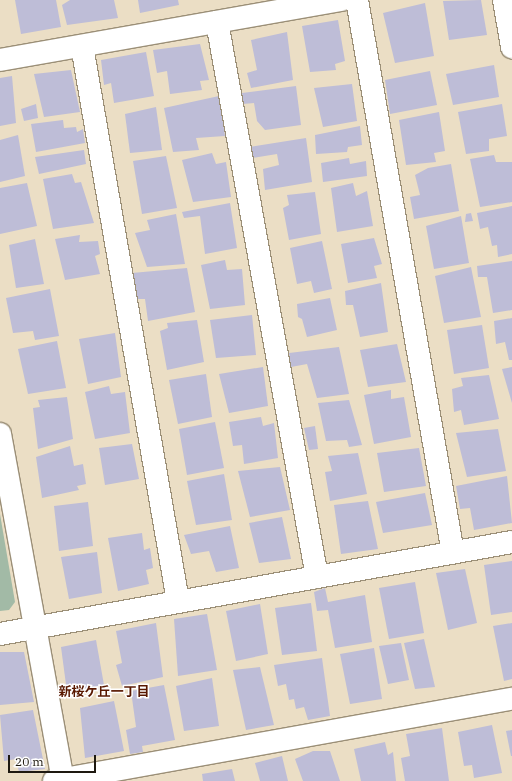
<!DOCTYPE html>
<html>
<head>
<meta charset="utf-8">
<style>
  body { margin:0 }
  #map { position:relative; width:512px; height:781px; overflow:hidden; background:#ebdec5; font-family:"IBM Plex Serif","Noto Sans JP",serif }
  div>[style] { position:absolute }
  .green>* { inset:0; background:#a2baa6 }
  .building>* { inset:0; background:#bebdd7 }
  .roads { filter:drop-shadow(1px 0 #9b8f77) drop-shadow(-1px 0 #9b8f77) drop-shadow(0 1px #9b8f77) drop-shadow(0 -1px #9b8f77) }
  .minor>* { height:22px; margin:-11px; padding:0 11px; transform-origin:11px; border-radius:11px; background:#fff }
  span { translate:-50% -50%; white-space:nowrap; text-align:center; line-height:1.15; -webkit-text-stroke:3px #fff; paint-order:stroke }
  .neighbourhood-label { font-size:13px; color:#581800; font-weight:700 }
  .scale { position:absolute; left:8px; top:755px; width:88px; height:18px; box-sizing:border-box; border:2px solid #1e1910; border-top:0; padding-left:5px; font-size:12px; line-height:14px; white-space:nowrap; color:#1e1910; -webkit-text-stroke:3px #fff; paint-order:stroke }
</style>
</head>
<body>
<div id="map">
  <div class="green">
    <div style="clip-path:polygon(0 514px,15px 602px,9px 610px,0 611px)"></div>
  </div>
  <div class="building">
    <div style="clip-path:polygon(15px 0,56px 0,61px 27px,21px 34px)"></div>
    <div style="clip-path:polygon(70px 0,114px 0,118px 18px,67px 25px,62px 5px)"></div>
    <div style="clip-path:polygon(138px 0,178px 0,179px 5px,140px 13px)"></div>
    <div style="clip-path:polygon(481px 0,487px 35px,449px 40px,443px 1px)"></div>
    <div style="clip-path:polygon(425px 3px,434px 56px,395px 63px,383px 13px)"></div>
    <div style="clip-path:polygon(338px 20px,345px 61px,335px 64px,336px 70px,310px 72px,302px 26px)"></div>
    <div style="clip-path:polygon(287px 32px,293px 80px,251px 88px,247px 73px,257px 70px,251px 40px)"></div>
    <div style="clip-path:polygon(200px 44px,209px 80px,200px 81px,202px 90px,170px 94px,167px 71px,157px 73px,153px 50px)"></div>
    <div style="clip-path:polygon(146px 52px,154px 96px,114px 103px,111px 83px,104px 85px,101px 60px)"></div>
    <div style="clip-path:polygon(494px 65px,499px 97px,453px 105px,446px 74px)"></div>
    <div style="clip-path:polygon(71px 70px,80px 112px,44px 117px,34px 74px)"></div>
    <div style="clip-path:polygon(430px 71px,437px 105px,390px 114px,385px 80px)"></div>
    <div style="clip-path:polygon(12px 76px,16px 123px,0 126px,0 78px)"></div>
    <div style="clip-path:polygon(352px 84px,357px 121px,323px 127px,314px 88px)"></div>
    <div style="clip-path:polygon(296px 86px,301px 125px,265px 130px,257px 121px,254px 103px,243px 104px,242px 93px)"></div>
    <div style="clip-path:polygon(219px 96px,225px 136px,196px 138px,199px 150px,173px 152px,164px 108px)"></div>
    <div style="clip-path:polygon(36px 104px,38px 118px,24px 121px,21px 109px)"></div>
    <div style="clip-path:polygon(502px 104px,507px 136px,489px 139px,489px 151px,466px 154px,458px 112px)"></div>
    <div style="clip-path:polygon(156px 107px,162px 150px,130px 153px,125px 114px)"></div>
    <div style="clip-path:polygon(439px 112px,445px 151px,434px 153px,436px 162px,406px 165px,399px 120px)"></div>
    <div style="clip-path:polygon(63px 120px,64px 128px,76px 127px,77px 132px,83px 129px,85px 143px,36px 152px,31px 124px)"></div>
    <div style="clip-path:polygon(360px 126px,362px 145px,348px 147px,347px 152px,316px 154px,315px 135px)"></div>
    <div style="clip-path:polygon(18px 135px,25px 176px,0 182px,0 140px)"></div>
    <div style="clip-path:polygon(306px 138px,312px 182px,265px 190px,263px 169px,279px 165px,277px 154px,252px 158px,249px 147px)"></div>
    <div style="clip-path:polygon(84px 150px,86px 164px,39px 174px,35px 157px)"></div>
    <div style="clip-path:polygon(212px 153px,216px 164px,226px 162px,231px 197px,193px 202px,182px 160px)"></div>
    <div style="clip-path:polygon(494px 155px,496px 162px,512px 162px,512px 202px,480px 207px,470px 159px)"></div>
    <div style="clip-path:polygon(166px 156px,177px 208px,142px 214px,133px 161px)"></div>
    <div style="clip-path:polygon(349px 158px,350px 164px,366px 161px,367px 176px,323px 182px,321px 163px)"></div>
    <div style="clip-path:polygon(451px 164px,459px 211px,414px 219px,410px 197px,420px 195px,415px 175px,428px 168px)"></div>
    <div style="clip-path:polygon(72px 174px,75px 183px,81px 182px,94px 223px,53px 229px,43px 179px)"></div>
    <div style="clip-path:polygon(27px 183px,37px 226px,0 234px,0 188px)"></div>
    <div style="clip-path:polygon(353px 183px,356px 196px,367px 191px,373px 226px,337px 232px,331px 188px)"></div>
    <div style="clip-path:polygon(315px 192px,321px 234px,289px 240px,283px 208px,289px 205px,287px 195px)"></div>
    <div style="clip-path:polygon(230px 203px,237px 248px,205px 254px,200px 216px,184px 218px,182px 212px)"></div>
    <div style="clip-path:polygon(512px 206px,512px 254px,498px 257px,497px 245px,492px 246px,488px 227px,480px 229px,477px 213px)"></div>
    <div style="clip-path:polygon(471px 213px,473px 221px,465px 222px,466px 214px)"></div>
    <div style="clip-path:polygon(176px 214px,185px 264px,147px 267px,135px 233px,150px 230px,147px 220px)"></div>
    <div style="clip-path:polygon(461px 216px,469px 263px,434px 269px,426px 226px)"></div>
    <div style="clip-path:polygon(80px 235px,79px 242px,98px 241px,100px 254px,95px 256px,100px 274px,65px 280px,55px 239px)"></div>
    <div style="clip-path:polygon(374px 238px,382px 264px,374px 266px,377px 278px,348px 283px,341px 244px)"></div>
    <div style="clip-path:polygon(35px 239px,44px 284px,16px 288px,9px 245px)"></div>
    <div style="clip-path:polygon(322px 241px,332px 289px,314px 293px,311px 281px,297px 284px,290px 248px)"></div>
    <div style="clip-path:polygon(225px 260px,227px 270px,242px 269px,245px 305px,210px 309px,201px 265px)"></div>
    <div style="clip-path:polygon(512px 261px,512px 310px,493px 313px,487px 277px,478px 277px,477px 266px)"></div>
    <div style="clip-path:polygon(471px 267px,481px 317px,444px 323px,435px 276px)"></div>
    <div style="clip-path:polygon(187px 268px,195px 312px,148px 321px,145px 299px,137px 299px,132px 273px)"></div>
    <div style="clip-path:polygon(381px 283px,388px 332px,360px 337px,353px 305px,346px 305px,345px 291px)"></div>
    <div style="clip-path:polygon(50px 289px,59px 336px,35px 340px,33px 331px,13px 333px,6px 298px)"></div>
    <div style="clip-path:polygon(330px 298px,337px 330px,307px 337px,302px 319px,298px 317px,297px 304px)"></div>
    <div style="clip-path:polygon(252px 315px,256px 355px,216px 358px,210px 320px)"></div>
    <div style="clip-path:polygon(512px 318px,512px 360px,509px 360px,505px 342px,496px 344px,494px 321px)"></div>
    <div style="clip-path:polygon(197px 320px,204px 362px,167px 370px,160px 331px,168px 328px,167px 323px)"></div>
    <div style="clip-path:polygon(482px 325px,489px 368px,454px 374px,447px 330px)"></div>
    <div style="clip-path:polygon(115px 333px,121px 377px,88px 384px,79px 339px)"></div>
    <div style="clip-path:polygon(57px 341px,66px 388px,28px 394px,18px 349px)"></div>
    <div style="clip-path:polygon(397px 344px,406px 382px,368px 387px,360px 350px)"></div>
    <div style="clip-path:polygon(339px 347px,349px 394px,317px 398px,307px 364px,291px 367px,289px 353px)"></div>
    <div style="clip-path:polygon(263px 367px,268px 406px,229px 413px,219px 374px)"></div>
    <div style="clip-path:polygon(512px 367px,512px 403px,502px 369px)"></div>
    <div style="clip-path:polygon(206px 374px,212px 417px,178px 424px,169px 380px)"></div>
    <div style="clip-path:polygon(489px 375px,499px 419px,464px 425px,461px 410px,454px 412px,452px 389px,463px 386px,461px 378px)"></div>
    <div style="clip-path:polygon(109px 386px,111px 394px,125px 392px,130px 433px,95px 439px,85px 392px)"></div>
    <div style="clip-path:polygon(391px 390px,391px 399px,404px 397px,411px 437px,374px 444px,364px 395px)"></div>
    <div style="clip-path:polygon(67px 397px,73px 439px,38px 449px,33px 408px,40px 407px,38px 400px)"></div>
    <div style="clip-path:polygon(349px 400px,362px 445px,349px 447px,347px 440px,326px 441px,318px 403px)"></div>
    <div style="clip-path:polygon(261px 417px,263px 426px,274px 423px,278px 458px,244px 464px,242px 445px,233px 446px,229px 422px)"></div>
    <div style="clip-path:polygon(215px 422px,224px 468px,187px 475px,179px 429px)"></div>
    <div style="clip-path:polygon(315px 426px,318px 449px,309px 450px,304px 428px)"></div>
    <div style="clip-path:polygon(498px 429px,506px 471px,467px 477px,456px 433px)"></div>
    <div style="clip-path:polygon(132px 444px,139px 479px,105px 485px,99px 448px)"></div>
    <div style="clip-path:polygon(70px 446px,74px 466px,83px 464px,86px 484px,77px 486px,79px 490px,42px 498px,36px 457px)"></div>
    <div style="clip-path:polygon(419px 448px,426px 486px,384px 492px,377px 453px)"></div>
    <div style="clip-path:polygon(358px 453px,367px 494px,330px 501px,325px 472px,332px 471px,328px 456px)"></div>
    <div style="clip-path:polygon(280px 467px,290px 510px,250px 517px,238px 471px)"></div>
    <div style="clip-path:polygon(224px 474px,232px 520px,196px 525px,187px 481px)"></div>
    <div style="clip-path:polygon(507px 476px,512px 523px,474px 530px,470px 508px,460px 509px,456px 486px)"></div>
    <div style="clip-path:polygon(425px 493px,432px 525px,383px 533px,376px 502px)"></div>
    <div style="clip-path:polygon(368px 501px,378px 549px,341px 554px,334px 505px)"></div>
    <div style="clip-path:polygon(88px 502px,93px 546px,59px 551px,54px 506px)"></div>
    <div style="clip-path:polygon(282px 517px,291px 559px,259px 563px,249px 523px)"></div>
    <div style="clip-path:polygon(230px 526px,239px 568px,216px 572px,209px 551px,191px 554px,184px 535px)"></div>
    <div style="clip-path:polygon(142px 533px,144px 550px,150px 548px,153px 568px,146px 570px,149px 584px,118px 591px,108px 538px)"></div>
    <div style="clip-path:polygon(97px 552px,102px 593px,69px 599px,61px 557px)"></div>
    <div style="clip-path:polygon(512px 561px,512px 612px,491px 615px,484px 565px)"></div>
    <div style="clip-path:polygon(465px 569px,477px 623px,448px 630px,436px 573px)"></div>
    <div style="clip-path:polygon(415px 582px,424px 633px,389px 639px,379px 588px)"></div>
    <div style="clip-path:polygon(325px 588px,328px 602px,365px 595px,372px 642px,335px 648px,328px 610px,317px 611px,314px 592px)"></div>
    <div style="clip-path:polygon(311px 603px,317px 651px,282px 655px,275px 608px)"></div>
    <div style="clip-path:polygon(260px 604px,268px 654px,236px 661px,226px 611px)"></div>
    <div style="clip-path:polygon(207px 614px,217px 670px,178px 676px,174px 619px)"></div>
    <div style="clip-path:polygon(156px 623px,163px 677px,122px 686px,116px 665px,122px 663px,116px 631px)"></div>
    <div style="clip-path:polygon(512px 623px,512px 679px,504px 681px,493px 626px)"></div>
    <div style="clip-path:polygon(424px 639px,435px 687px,415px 689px,404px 643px)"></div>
    <div style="clip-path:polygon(96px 640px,104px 685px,67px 692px,61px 647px)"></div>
    <div style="clip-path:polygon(401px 643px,409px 680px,388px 684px,379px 646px)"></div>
    <div style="clip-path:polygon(374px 648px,382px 699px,350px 704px,340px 654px)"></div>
    <div style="clip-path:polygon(0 652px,24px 652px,34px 702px,0 705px)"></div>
    <div style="clip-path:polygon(322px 658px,330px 716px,308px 720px,304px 707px,296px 709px,294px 699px,289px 700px,286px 684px,278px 686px,274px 665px)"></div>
    <div style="clip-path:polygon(260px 667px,274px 725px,246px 730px,233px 670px)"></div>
    <div style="clip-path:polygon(212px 678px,219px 726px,184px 731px,176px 686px)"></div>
    <div style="clip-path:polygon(164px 685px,175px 740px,142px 746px,143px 752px,130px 754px,126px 730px,136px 727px,131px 691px)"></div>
    <div style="clip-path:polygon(114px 701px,124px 751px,85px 758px,80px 708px)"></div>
    <div style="clip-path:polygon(33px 710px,45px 769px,19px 772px,16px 759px,4px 761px,0 715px)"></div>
    <div style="clip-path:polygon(492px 725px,502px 773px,474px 778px,472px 765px,464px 766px,458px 732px)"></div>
    <div style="clip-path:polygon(442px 728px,449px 781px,405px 781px,401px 758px,410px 756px,406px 734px)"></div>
    <div style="clip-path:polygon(512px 730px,512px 756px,511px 756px,506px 731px)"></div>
    <div style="clip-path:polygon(385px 742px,388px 755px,393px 752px,396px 781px,361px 781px,354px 749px)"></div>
    <div style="clip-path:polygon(313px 751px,330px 751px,340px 781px,303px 781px,295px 759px)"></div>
    <div style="clip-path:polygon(282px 756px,288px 781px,260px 781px,255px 763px)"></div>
    <div style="clip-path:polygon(232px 769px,235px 781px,203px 781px,202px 774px)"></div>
  </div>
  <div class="roads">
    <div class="minor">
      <div style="left:357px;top:0;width:561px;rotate:80.15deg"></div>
      <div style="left:504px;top:0;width:48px;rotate:80.3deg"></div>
      <div style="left:217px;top:22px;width:564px;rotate:79.79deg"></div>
      <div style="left:82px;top:46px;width:563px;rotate:80.19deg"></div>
      <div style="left:0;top:60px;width:347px;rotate:-10deg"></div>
      <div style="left:0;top:434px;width:353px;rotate:79.7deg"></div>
      <div style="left:0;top:634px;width:520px;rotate:-10.19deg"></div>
      <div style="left:54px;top:781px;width:465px;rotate:-10.2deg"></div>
    </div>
  </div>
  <div class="neighbourhood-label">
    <span style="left:104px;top:692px">新桜ケ丘一丁目</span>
  </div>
  <div class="scale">20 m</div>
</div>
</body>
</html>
